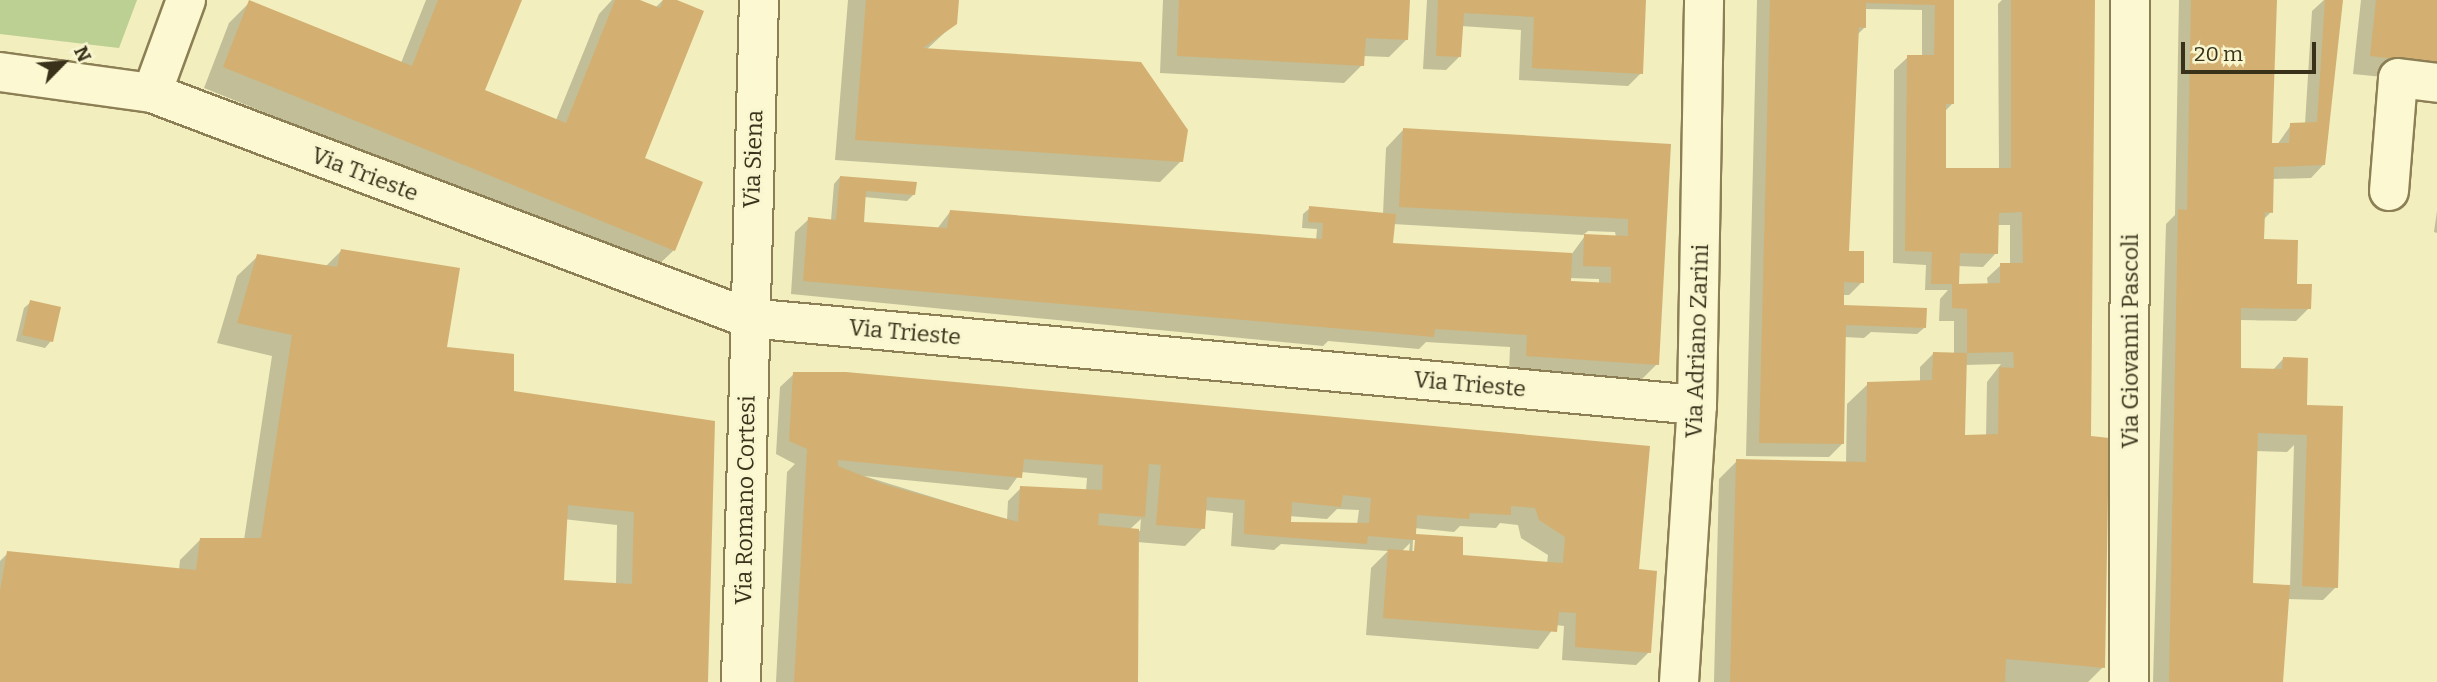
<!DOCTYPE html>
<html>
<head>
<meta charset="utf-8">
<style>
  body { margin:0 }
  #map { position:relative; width:2437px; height:682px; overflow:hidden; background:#f2eebe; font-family:Bitter,serif }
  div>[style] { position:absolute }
  .green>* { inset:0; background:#bbd092 }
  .shadow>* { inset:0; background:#0003 }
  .building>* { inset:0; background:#d3b071 }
  .roads { filter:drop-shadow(2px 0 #8c7f55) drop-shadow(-2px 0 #8c7f55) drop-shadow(0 2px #8c7f55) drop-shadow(0 -2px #8c7f55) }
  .minor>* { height:38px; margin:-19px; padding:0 19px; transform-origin:19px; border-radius:19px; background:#fcf9d2 }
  span { translate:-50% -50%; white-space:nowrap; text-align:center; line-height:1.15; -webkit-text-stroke:5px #f8f6cf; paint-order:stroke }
  .street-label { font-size:23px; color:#3a311b }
  .north { position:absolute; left:28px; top:28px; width:70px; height:70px; -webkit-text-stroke:5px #f8f6cf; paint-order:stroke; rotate:65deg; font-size:19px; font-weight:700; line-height:28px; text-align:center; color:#3a311b }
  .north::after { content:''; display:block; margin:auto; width:24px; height:32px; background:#3a311b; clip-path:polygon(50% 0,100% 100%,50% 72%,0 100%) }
  .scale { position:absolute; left:2181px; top:42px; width:135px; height:32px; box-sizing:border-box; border:4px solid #3a311b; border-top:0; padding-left:9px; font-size:21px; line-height:24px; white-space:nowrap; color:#3a311b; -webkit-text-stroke:5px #f8f6cf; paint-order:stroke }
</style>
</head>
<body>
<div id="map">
  <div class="green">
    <div style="clip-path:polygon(0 0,137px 0,119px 48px,0 34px)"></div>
  </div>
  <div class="shadow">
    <div style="clip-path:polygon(426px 0,520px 0,483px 91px,556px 120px,599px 14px,612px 0,635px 0,655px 8px,663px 0,672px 0,642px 159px,674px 250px,653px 270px,204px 88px,229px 23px,250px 2px,401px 63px)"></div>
    <div style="clip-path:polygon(848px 0,958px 0,955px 23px,926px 50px,1181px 161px,1160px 182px,835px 160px)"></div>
    <div style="clip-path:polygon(1163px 0,1408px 0,1406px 40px,1389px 57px,1363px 56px,1362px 65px,1344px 83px,1160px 73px)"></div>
    <div style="clip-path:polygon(1427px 0,1644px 0,1641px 73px,1628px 86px,1519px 80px,1521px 30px,1461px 26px,1459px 57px,1446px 70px,1423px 69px)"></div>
    <div style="clip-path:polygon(evenodd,1757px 0,1953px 0,1952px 104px,1945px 111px,1942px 169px,1999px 169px,1998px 4px,2002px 0,2094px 0,2089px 435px,2103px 667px,2088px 682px,1714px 682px,1719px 479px,1737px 461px,1846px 463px,1847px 404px,1868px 384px,1920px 382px,1920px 367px,1933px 354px,1954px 354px,1954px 321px,1939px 321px,1940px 299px,1948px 290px,1925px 290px,1926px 265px,1893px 263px,1894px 70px,1908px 57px,1922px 57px,1922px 10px,1865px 9px,1865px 27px,1857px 35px,1847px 253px,1862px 282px,1849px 295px,1842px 295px,1842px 306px,1924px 328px,1917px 334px,1871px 332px,1864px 338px,1844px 337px,1842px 444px,1829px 457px,1746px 456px,1757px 0,1997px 225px,2010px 225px,2010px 265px,2001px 265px,1987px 278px,1988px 285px,1958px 286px,1958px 266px,1983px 267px,1996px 253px,1997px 225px,1757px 0,2001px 364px,1987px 382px,1986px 437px,1963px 437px,1965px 365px,2001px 364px)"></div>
    <div style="clip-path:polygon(evenodd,2179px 0,2272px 0,2271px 145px,2277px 145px,2291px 125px,2305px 124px,2312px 11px,2324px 0,2341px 0,2324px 164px,2311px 178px,2272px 179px,2271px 212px,2263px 220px,2263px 241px,2309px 308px,2296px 321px,2239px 320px,2239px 370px,2272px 371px,2283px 359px,2306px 407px,2336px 587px,2323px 600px,2287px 599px,2281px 682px,2153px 682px,2166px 224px,2175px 215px,2179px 0,2294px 445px,2290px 587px,2251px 585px,2255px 451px,2287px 452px,2294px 445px)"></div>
    <div style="clip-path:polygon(2361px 0,2437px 0,2433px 82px,2353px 74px)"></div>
    <div style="clip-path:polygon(evenodd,1403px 130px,1669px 146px,1657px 364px,1639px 382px,1509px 373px,1510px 347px,1426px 342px,1419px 349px,1328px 341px,1323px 346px,791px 294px,795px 232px,809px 219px,831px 220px,834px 184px,840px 177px,914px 194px,907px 201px,864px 197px,862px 223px,937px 229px,950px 212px,1316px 241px,1317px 229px,1302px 228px,1303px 214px,1310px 208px,1383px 214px,1386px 148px,1403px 130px,1393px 224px,1583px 235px,1588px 231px,1615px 232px,1616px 237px,1585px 236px,1571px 255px,1391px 245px,1393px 224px,1403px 130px,1569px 278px,1599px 279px,1599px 284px,1569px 282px,1569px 278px)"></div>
    <div style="clip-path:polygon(2437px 211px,2437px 233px,2434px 232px)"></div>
    <div style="clip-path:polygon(evenodd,341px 251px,445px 349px,512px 392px,638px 412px,705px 682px,0 682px,0 561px,8px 553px,179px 570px,180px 560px,201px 539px,244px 540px,272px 356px,217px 343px,237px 276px,258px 256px,325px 267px,341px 251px,563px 519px,617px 525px,616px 584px,560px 586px,563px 519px)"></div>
    <div style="clip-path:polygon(31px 302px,51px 341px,45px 348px,16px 341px,24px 308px)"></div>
    <div style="clip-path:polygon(evenodd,794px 374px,1517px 437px,1637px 571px,1649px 652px,1636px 665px,1562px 660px,1564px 626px,1556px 625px,1538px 649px,1366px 635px,1371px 568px,1388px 551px,1281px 544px,1274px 550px,1231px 546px,1233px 513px,1204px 510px,1203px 528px,1185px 546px,1137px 542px,1137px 682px,776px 682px,787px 472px,795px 464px,776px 454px,780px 387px,794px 374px,1021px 472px,1087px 478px,1086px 491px,1021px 488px,1008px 501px,1007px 520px,864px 476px,1008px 490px,1021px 472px,794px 374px,1337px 509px,1359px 510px,1357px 525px,1289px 526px,1289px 516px,1327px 519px,1337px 509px,794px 374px,1141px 519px,1140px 531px,1129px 530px,1141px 519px,794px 374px,1500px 523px,1518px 525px,1521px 538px,1548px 555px,1547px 564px,1458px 556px,1414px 535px,1414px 528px,1454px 532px,1460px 526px,1496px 528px,1500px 523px,794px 374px,1413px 540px,1417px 540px,1412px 559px,1413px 540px,794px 374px,1410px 543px,1409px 552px,1401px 552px,1410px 543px)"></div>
  </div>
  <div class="building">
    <div style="clip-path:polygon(249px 0,412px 66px,438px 0,522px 0,485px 90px,566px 123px,615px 0,640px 0,660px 8px,663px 0,677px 0,704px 11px,645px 158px,703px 182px,675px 251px,223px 67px)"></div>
    <div style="clip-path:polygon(866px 0,959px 0,957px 24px,923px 48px,1141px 62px,1188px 130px,1183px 162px,855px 140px)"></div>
    <div style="clip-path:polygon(1179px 0,1410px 0,1408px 40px,1366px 38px,1364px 66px,1177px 56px)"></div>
    <div style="clip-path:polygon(1438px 0,1646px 0,1643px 74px,1532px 68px,1534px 17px,1464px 13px,1461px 57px,1436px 56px)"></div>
    <div style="clip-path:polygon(evenodd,1770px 0,1954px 0,1954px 104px,1946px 104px,1946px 168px,2011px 168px,2011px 0,2095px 0,2091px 436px,2109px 438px,2105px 668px,2006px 659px,2005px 682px,1730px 682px,1736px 459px,1866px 462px,1867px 382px,1932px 380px,1933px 352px,1967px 353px,1965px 435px,1998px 434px,1999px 367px,2014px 368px,2013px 352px,1967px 353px,1967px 309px,1952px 308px,1952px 284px,1931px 284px,1932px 252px,1905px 251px,1907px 55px,1934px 55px,1935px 5px,1866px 3px,1866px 28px,1859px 27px,1849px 251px,1864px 251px,1864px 283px,1844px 282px,1844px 305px,1927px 308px,1926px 328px,1846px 325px,1844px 444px,1759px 443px,1770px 0,2022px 212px,2023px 263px,2000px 263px,2000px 283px,1959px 284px,1960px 253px,1998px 254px,1999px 213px,2022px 212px)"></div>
    <div style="clip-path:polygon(2191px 0,2277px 0,2272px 143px,2289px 143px,2290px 123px,2317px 122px,2325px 0,2343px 0,2325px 165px,2274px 167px,2273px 213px,2265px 212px,2264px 239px,2298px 240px,2297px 284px,2312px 284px,2311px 309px,2241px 308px,2241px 368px,2282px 369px,2283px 357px,2308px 358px,2307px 405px,2343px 406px,2338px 588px,2302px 586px,2307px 435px,2258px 433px,2253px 583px,2290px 585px,2283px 682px,2169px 682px,2178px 209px,2187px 210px)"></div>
    <div style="clip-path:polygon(2376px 0,2437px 0,2437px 64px,2370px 56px)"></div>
    <div style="clip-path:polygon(1403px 128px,1671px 144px,1659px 365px,1526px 356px,1527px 335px,1435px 329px,1434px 337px,803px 281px,808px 217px,836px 220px,840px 176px,917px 182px,915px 195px,866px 191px,864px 222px,947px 228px,950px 210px,1322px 239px,1323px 223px,1308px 222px,1309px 206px,1396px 214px,1393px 243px,1572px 253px,1571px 281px,1611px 283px,1611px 267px,1583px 266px,1584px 234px,1628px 236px,1628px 219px,1399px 207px)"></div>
    <div style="clip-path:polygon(evenodd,341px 249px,460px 268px,447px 347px,514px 354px,514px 391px,715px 421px,708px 682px,0 682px,0 591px,7px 551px,196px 570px,200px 538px,261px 538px,292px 335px,237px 323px,257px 254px,337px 267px,341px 249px,568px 505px,634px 512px,632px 584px,564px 580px,568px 505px)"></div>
    <div style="clip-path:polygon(30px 300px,61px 307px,53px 342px,22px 335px)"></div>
    <div style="clip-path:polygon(evenodd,793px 372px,846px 372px,1650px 446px,1639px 569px,1657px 571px,1651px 653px,1575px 647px,1576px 613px,1559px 612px,1557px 632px,1383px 618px,1388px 549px,1414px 551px,1415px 540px,1368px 536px,1367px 544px,1244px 534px,1245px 500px,1207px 497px,1205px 529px,1156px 525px,1161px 465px,1149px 464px,1145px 517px,1099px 513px,1098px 525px,1139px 529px,1138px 682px,794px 682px,807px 449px,789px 441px,793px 372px,1024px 459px,1103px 465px,1102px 490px,1020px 486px,1018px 522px,883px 484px,838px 466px,838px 460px,1022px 478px,1024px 459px,793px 372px,1343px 495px,1371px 498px,1369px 523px,1291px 522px,1292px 502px,1341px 507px,1343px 495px,793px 372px,1511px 506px,1535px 508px,1539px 520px,1565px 537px,1563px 563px,1463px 555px,1463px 537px,1416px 534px,1417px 515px,1469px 519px,1470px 513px,1511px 515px,1511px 506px)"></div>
  </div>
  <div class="roads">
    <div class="minor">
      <div style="left:0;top:72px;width:153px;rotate:7.9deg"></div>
      <div style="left:152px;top:93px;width:99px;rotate:-69.9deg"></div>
      <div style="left:152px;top:93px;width:637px;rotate:20.68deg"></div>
      <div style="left:748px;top:318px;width:953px;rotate:5.24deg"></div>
      <div style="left:2389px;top:191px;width:113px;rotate:-85.4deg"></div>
      <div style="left:2398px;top:78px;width:39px;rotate:7deg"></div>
      <div style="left:741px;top:682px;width:682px;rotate:-88.49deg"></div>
      <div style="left:1679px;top:682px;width:278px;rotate:-86.3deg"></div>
      <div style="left:1697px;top:405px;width:405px;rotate:-89deg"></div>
      <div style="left:2129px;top:682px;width:682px;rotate:-89.92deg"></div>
    </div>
  </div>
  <div class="street-label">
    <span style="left:753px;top:159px;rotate:-88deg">Via Siena</span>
    <span style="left:365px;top:174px;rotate:21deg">Via Trieste</span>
    <span style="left:905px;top:332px;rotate:5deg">Via Trieste</span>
    <span style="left:1697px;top:341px;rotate:-88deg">Via Adriano Zarini</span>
    <span style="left:2130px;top:341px;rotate:-90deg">Via Giovanni Pascoli</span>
    <span style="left:1470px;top:384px;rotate:5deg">Via Trieste</span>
    <span style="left:745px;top:500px;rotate:-89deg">Via Romano Cortesi</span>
  </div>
  <div class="north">N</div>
  <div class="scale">20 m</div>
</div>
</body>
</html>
